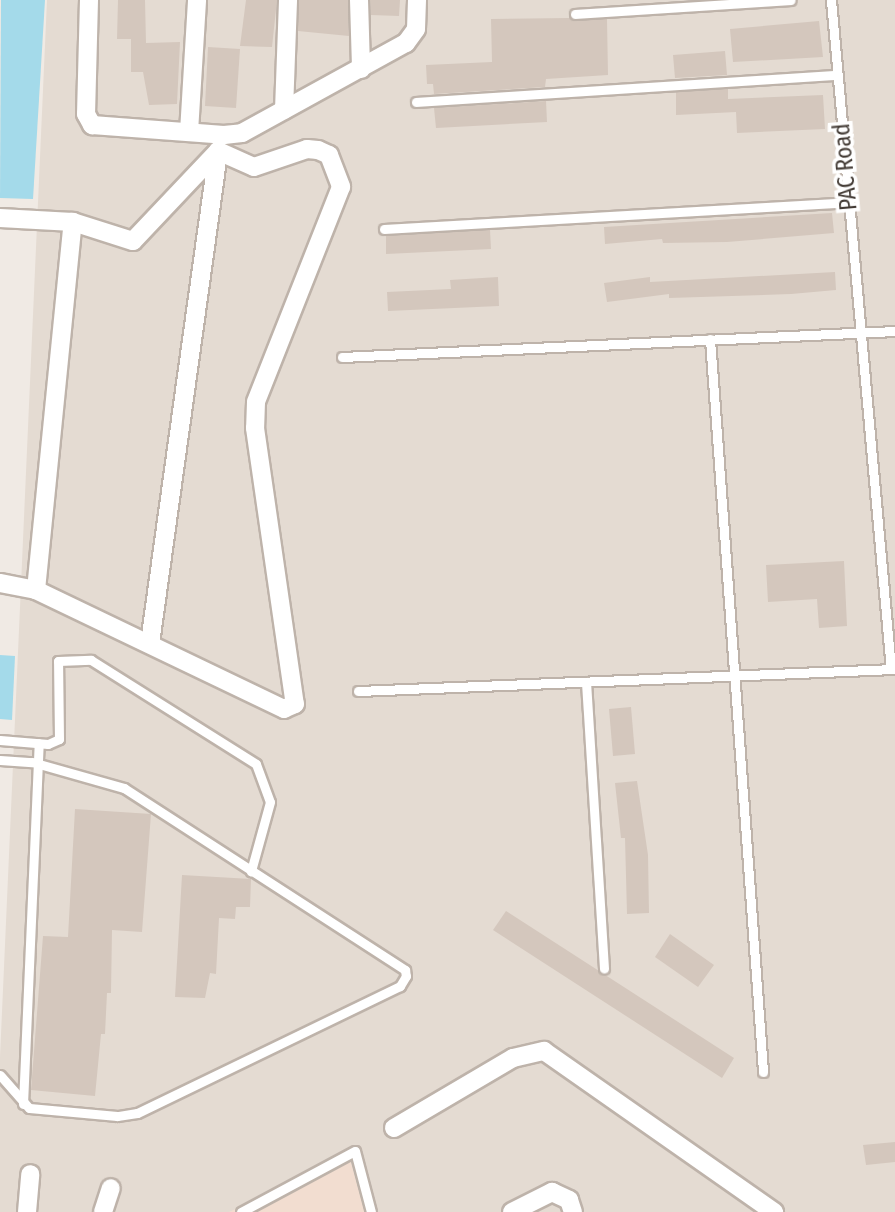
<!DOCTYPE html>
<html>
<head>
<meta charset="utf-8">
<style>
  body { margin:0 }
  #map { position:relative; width:895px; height:1212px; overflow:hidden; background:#f0eae4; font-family:"Fira Sans Condensed",sans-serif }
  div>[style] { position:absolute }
  .residential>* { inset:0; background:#e4dbd2 }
  .commercial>* { inset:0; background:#f2ddd0 }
  .water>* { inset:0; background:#a4daea }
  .building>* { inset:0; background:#d4c7bd }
  .roads { filter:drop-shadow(2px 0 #beb3aa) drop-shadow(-2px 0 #beb3aa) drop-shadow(0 2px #beb3aa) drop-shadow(0 -2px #beb3aa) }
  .lane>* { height:9px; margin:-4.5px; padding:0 4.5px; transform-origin:4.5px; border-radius:4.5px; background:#fff }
  .street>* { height:18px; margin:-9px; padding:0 9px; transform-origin:9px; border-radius:9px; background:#fff }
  span { translate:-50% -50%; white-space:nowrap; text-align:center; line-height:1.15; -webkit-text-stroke:7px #fff; paint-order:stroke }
  .street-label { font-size:23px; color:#423a34 }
</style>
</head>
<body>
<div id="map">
  <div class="residential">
    <div style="clip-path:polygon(47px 0,895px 0,895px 1212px,0 1212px,0 1057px)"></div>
  </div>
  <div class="commercial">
    <div style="clip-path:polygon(349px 1156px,365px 1212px,229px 1212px)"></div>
  </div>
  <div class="water">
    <div style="clip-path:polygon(1px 0,45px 0,33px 199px,0 198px)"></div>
    <div style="clip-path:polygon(0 655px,15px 656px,12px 720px,0 719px)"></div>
  </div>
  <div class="building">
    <div style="clip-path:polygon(118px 0,145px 0,146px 43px,180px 42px,177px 104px,149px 105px,143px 72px,131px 72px,131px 39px,117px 39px)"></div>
    <div style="clip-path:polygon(246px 0,277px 0,272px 47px,240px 46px)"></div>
    <div style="clip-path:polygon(299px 0,348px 0,349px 36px,298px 31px)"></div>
    <div style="clip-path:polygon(370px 0,400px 0,399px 16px,371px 15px)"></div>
    <div style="clip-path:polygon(569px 18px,607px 19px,608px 75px,546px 79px,545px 87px,434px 94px,433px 84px,427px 84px,426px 65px,492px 62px,491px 19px)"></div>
    <div style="clip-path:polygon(819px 21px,823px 57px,733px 62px,730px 29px)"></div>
    <div style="clip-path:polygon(208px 47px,240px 49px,236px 108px,205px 106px)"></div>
    <div style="clip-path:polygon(725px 51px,727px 75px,675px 78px,673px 55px)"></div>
    <div style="clip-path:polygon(728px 89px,728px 99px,823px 95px,825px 129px,737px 133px,736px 112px,676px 115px,676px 92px)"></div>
    <div style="clip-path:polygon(546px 101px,547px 122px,436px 128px,434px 108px)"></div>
    <div style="clip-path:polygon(832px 213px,834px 233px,727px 242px,663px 243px,662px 239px,605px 244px,604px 227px)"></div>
    <div style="clip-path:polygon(490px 230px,491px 249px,386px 254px,386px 236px)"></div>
    <div style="clip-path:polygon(835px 272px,836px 290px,791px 294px,669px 298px,669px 294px,607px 302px,604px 283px,650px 277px,650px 282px)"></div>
    <div style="clip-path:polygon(498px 277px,499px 306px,388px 311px,387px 292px,451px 289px,450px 280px)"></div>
    <div style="clip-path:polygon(844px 561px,847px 626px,819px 628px,817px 599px,768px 602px,766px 565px)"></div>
    <div style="clip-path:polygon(631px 707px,635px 754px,613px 756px,609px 709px)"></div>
    <div style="clip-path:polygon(637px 781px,648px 855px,649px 913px,627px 914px,625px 838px,621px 838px,615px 783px)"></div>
    <div style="clip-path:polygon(75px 809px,151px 814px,142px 932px,112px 930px,111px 993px,107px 993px,105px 1034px,101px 1034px,95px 1096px,31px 1090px,43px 936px,68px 937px)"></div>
    <div style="clip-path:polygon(182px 875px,251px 879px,250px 907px,236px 907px,235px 919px,219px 918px,216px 974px,210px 973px,205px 998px,175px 997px)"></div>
    <div style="clip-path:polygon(506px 911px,734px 1058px,722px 1078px,493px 930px)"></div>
    <div style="clip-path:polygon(670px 934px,714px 965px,698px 987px,655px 957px)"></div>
    <div style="clip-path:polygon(895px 1142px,895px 1162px,866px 1165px,863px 1145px)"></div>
  </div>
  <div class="roads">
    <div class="lane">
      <div style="left:831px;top:0;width:672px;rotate:84.88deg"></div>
      <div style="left:575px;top:14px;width:216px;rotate:-3.7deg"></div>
      <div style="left:416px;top:102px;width:422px;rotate:-3.7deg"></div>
      <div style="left:384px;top:229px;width:465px;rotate:-3.3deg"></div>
      <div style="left:710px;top:339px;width:735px;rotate:85.86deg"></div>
      <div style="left:342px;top:357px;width:554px;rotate:-2.69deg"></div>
      <div style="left:586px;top:682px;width:287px;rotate:86.4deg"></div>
      <div style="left:358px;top:691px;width:537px;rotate:-2.35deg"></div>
      <div style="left:0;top:740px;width:48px;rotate:4.8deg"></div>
      <div style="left:48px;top:744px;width:12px;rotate:-24deg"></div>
      <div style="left:59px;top:739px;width:78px;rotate:-90.7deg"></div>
      <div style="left:58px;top:661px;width:33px;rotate:-2deg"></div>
      <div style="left:91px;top:660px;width:195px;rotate:32.2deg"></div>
      <div style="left:256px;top:764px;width:40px;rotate:69.8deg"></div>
      <div style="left:270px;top:802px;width:72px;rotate:105.4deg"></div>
      <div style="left:0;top:760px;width:32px;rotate:4deg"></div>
      <div style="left:32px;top:762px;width:96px;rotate:15.8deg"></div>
      <div style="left:124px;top:788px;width:335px;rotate:32.9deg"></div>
      <div style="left:405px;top:970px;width:6px;rotate:81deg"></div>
      <div style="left:406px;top:976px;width:12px;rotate:121deg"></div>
      <div style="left:400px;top:986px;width:292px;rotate:154.2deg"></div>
      <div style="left:137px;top:1113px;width:20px;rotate:171deg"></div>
      <div style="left:117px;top:1116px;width:88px;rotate:-174.8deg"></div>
      <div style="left:29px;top:1108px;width:44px;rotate:-131.3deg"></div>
      <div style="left:23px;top:1104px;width:361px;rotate:-87.5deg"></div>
      <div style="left:241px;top:1212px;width:129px;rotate:-28.2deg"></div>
      <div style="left:355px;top:1151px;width:63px;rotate:75.3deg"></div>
    </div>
    <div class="street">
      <div style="left:89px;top:0;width:114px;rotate:91.5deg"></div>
      <div style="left:86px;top:114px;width:13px;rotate:61deg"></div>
      <div style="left:92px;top:125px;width:132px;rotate:4.3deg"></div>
      <div style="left:224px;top:135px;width:18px;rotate:-6deg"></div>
      <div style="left:242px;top:133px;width:187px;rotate:-28.8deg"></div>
      <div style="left:406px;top:43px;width:17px;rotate:-54deg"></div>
      <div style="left:416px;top:29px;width:29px;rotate:-88deg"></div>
      <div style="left:359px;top:0;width:69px;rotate:88.3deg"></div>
      <div style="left:284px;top:110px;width:110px;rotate:-87.9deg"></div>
      <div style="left:189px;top:132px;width:132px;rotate:-86.5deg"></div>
      <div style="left:0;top:218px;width:73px;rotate:3.1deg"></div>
      <div style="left:73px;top:222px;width:63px;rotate:17.6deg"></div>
      <div style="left:133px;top:241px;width:124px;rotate:-46.6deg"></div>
      <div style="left:218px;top:151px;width:39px;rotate:24deg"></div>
      <div style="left:254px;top:167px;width:56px;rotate:-18.8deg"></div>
      <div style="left:307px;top:149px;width:11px;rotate:5deg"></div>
      <div style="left:318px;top:150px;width:12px;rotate:24deg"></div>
      <div style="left:329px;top:155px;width:34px;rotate:69deg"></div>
      <div style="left:341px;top:187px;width:231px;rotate:111.6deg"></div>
      <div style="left:256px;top:402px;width:26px;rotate:92deg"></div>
      <div style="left:255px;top:428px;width:279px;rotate:81.8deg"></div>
      <div style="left:295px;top:704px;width:12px;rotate:156deg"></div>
      <div style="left:284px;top:709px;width:275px;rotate:-154.4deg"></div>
      <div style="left:36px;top:590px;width:37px;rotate:-169deg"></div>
      <div style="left:36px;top:590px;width:370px;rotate:-84.3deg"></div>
      <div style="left:150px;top:643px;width:497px;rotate:-82.1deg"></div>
      <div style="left:394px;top:1128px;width:138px;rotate:-30.5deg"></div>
      <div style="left:513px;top:1058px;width:32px;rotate:-13deg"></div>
      <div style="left:544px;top:1051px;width:281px;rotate:35deg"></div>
      <div style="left:27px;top:1212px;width:38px;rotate:-85deg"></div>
      <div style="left:103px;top:1212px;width:25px;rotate:-72deg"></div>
      <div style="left:512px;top:1212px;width:45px;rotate:-26.6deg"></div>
      <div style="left:552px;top:1192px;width:19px;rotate:25deg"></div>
      <div style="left:569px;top:1200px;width:13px;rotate:72deg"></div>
    </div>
  </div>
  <div class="street-label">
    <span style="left:845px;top:167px;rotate:-95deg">PAC Road</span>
  </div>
</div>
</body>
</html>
